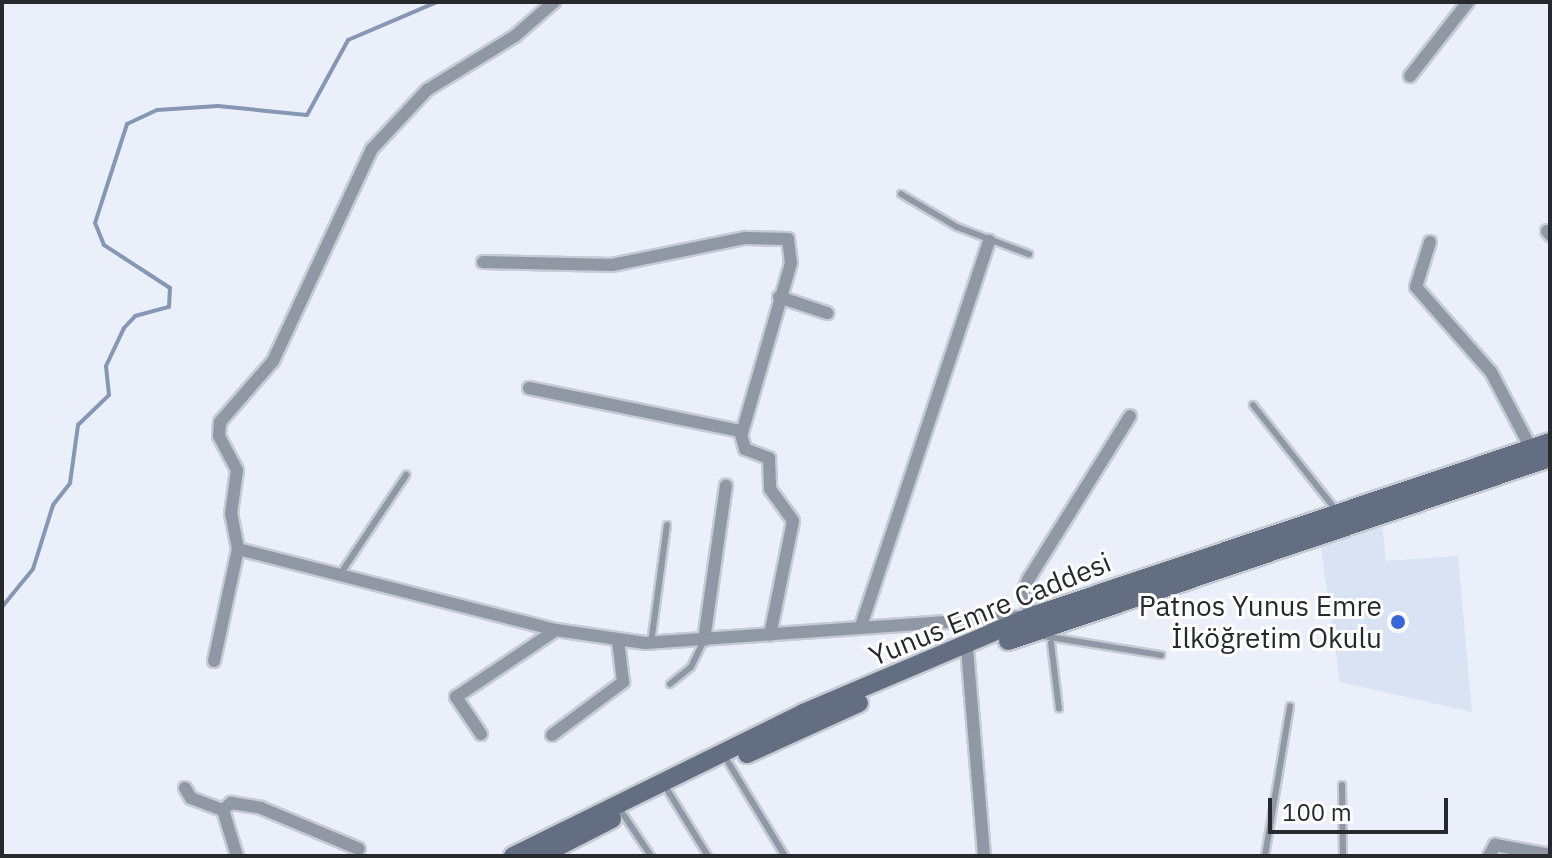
<!DOCTYPE html>
<html>
<head>
<meta charset="utf-8">
<style>
  body { margin:0 }
  #map { position:relative; width:1552px; height:858px; overflow:hidden; background:#eaeff9; font-family:"IBM Plex Sans",sans-serif }
  div>[style] { position:absolute }
  .built>* { inset:0; background:#dae3f3 }
  .stream>* { height:4px; margin:-2px; padding:0 2px; transform-origin:2px; border-radius:2px; background:#8696b5 }
  .roads { filter:drop-shadow(2px 0 #c7cbd4) drop-shadow(-2px 0 #c7cbd4) drop-shadow(0 2px #c7cbd4) drop-shadow(0 -2px #c7cbd4) }
  .lane>* { height:6px; margin:-3px; padding:0 3px; transform-origin:3px; border-radius:3px; background:#9097a5 }
  .street>* { height:12px; margin:-6px; padding:0 6px; transform-origin:6px; border-radius:6px; background:#9097a5 }
  .secondary>* { height:18px; margin:-9px; padding:0 9px; transform-origin:9px; border-radius:9px; background:#646e82 }
  .dots>* { width:22px; height:22px; translate:-50% -50%; box-sizing:border-box; border:4px solid #fff; border-radius:50% }
  span { translate:-50% -50%; white-space:nowrap; text-align:center; line-height:1.15; -webkit-text-stroke:6px #fff; paint-order:stroke }
  .poi-label { font-size:28px; color:#27292d }
  .right { translate:-100% -50%; text-align:right }
  .street-label { font-size:28px; color:#27292d }
  .frame { position:absolute; inset:0; border:4px solid #27292d; pointer-events:none }
  .scale { position:absolute; left:1268px; top:798px; width:180px; height:36px; box-sizing:border-box; border:4px solid #27292d; border-top:0; padding-left:10px; font-size:24px; line-height:28px; white-space:nowrap; color:#27292d; -webkit-text-stroke:6px #fff; paint-order:stroke }
</style>
</head>
<body>
<div id="map">
  <div class="built">
    <div style="clip-path:polygon(1382px 524px,1386px 561px,1458px 556px,1472px 712px,1340px 682px,1321px 548px)"></div>
  </div>
  <div class="stream">
    <div style="left:2px;top:607px;width:49px;rotate:-50.8deg"></div>
    <div style="left:33px;top:569px;width:67px;rotate:-72.6deg"></div>
    <div style="left:53px;top:505px;width:28px;rotate:-52deg"></div>
    <div style="left:70px;top:483px;width:59px;rotate:-82.1deg"></div>
    <div style="left:78px;top:425px;width:43px;rotate:-44.1deg"></div>
    <div style="left:109px;top:395px;width:29px;rotate:-96deg"></div>
    <div style="left:106px;top:366px;width:42px;rotate:-64.7deg"></div>
    <div style="left:124px;top:328px;width:16px;rotate:-47deg"></div>
    <div style="left:135px;top:316px;width:35px;rotate:-15deg"></div>
    <div style="left:169px;top:307px;width:19px;rotate:-87deg"></div>
    <div style="left:170px;top:288px;width:79px;rotate:-146.9deg"></div>
    <div style="left:104px;top:245px;width:24px;rotate:-112deg"></div>
    <div style="left:95px;top:223px;width:104px;rotate:-72.1deg"></div>
    <div style="left:127px;top:124px;width:33px;rotate:-25deg"></div>
    <div style="left:157px;top:110px;width:61px;rotate:-3.8deg"></div>
    <div style="left:218px;top:106px;width:89px;rotate:5.8deg"></div>
    <div style="left:307px;top:115px;width:85px;rotate:-61.3deg"></div>
    <div style="left:348px;top:40px;width:97px;rotate:-23.1deg"></div>
  </div>
  <div class="roads">
    <div class="lane">
      <div style="left:901px;top:194px;width:65px;rotate:30.5deg"></div>
      <div style="left:957px;top:227px;width:77px;rotate:20.6deg"></div>
      <div style="left:1253px;top:405px;width:134px;rotate:51.7deg"></div>
      <div style="left:341px;top:573px;width:118px;rotate:-56.4deg"></div>
      <div style="left:1037px;top:635px;width:126px;rotate:9.2deg"></div>
      <div style="left:651px;top:643px;width:119px;rotate:-82.3deg"></div>
      <div style="left:1051px;top:643px;width:66px;rotate:83.1deg"></div>
      <div style="left:670px;top:684px;width:27px;rotate:-39deg"></div>
      <div style="left:691px;top:667px;width:30px;rotate:-64deg"></div>
      <div style="left:728px;top:762px;width:110px;rotate:58.8deg"></div>
      <div style="left:1342px;top:785px;width:71px;rotate:89.2deg"></div>
      <div style="left:668px;top:791px;width:76px;rotate:58.4deg"></div>
      <div style="left:623px;top:814px;width:50px;rotate:56.3deg"></div>
      <div style="left:1265px;top:856px;width:152px;rotate:-80.5deg"></div>
    </div>
    <div class="street">
      <div style="left:1410px;top:76px;width:94px;rotate:-51.9deg"></div>
      <div style="left:1547px;top:231px;width:5px;rotate:53deg"></div>
      <div style="left:1430px;top:242px;width:47px;rotate:107.3deg"></div>
      <div style="left:1416px;top:287px;width:113px;rotate:48.6deg"></div>
      <div style="left:1491px;top:372px;width:90px;rotate:62.3deg"></div>
      <div style="left:483px;top:262px;width:129px;rotate:1.3deg"></div>
      <div style="left:612px;top:265px;width:136px;rotate:-11.5deg"></div>
      <div style="left:745px;top:238px;width:43px;rotate:1.3deg"></div>
      <div style="left:788px;top:239px;width:24px;rotate:83deg"></div>
      <div style="left:791px;top:263px;width:177px;rotate:106.1deg"></div>
      <div style="left:779px;top:297px;width:51px;rotate:18.4deg"></div>
      <div style="left:529px;top:388px;width:215px;rotate:11.5deg"></div>
      <div style="left:740px;top:431px;width:19px;rotate:74deg"></div>
      <div style="left:745px;top:449px;width:26px;rotate:21deg"></div>
      <div style="left:769px;top:458px;width:31px;rotate:88deg"></div>
      <div style="left:770px;top:489px;width:39px;rotate:54deg"></div>
      <div style="left:793px;top:521px;width:116px;rotate:101.4deg"></div>
      <div style="left:238px;top:549px;width:328px;rotate:14.3deg"></div>
      <div style="left:556px;top:630px;width:90px;rotate:8.3deg"></div>
      <div style="left:645px;top:643px;width:388px;rotate:-4deg"></div>
      <div style="left:1032px;top:616px;width:26px;rotate:-111deg"></div>
      <div style="left:1023px;top:592px;width:13px;rotate:-67deg"></div>
      <div style="left:1028px;top:580px;width:193px;rotate:-58.1deg"></div>
      <div style="left:861px;top:626px;width:406px;rotate:-71.6deg"></div>
      <div style="left:704px;top:640px;width:156px;rotate:-81.9deg"></div>
      <div style="left:967px;top:648px;width:209px;rotate:85.3deg"></div>
      <div style="left:214px;top:661px;width:115px;rotate:-77.9deg"></div>
      <div style="left:238px;top:549px;width:36px;rotate:-101deg"></div>
      <div style="left:231px;top:514px;width:44px;rotate:-82.2deg"></div>
      <div style="left:237px;top:470px;width:38px;rotate:-118deg"></div>
      <div style="left:219px;top:436px;width:14px;rotate:-86deg"></div>
      <div style="left:220px;top:422px;width:81px;rotate:-49deg"></div>
      <div style="left:273px;top:361px;width:234px;rotate:-65deg"></div>
      <div style="left:372px;top:149px;width:81px;rotate:-47deg"></div>
      <div style="left:427px;top:90px;width:103px;rotate:-31.5deg"></div>
      <div style="left:515px;top:36px;width:52px;rotate:-41.1deg"></div>
      <div style="left:481px;top:734px;width:45px;rotate:-124deg"></div>
      <div style="left:456px;top:697px;width:120px;rotate:-33.8deg"></div>
      <div style="left:552px;top:735px;width:89px;rotate:-36.7deg"></div>
      <div style="left:623px;top:682px;width:42px;rotate:-96.8deg"></div>
      <div style="left:185px;top:788px;width:12px;rotate:59deg"></div>
      <div style="left:191px;top:798px;width:34px;rotate:21deg"></div>
      <div style="left:237px;top:856px;width:48px;rotate:-106.9deg"></div>
      <div style="left:223px;top:810px;width:11px;rotate:-41deg"></div>
      <div style="left:231px;top:803px;width:30px;rotate:9deg"></div>
      <div style="left:261px;top:808px;width:106px;rotate:22.7deg"></div>
      <div style="left:1489px;top:856px;width:13px;rotate:-61deg"></div>
      <div style="left:1495px;top:845px;width:56px;rotate:10.3deg"></div>
    </div>
    <div class="secondary">
      <div style="left:1008px;top:641px;width:572px;rotate:-18.66deg"></div>
      <div style="left:747px;top:754px;width:123px;rotate:-24.5deg"></div>
      <div style="left:513px;top:856px;width:323px;rotate:-26.2deg"></div>
      <div style="left:803px;top:713px;width:249px;rotate:-23deg"></div>
      <div style="left:1032px;top:616px;width:546px;rotate:-18.57deg"></div>
      <div style="left:540px;top:856px;width:81px;rotate:-27.2deg"></div>
    </div>
  </div>
  <div class="dots">
    <div style="left:1398px;top:622px;background:#3a67d8"></div>
  </div>
  <div class="poi-label">
    <span class="right" style="left:1382px;top:622px">Patnos Yunus Emre<br>İlköğretim Okulu</span>
  </div>
  <div class="street-label">
    <span style="left:990px;top:609px;rotate:-22deg">Yunus Emre Caddesi</span>
  </div>
  <div class="frame"></div>
  <div class="scale">100 m</div>
</div>
</body>
</html>
